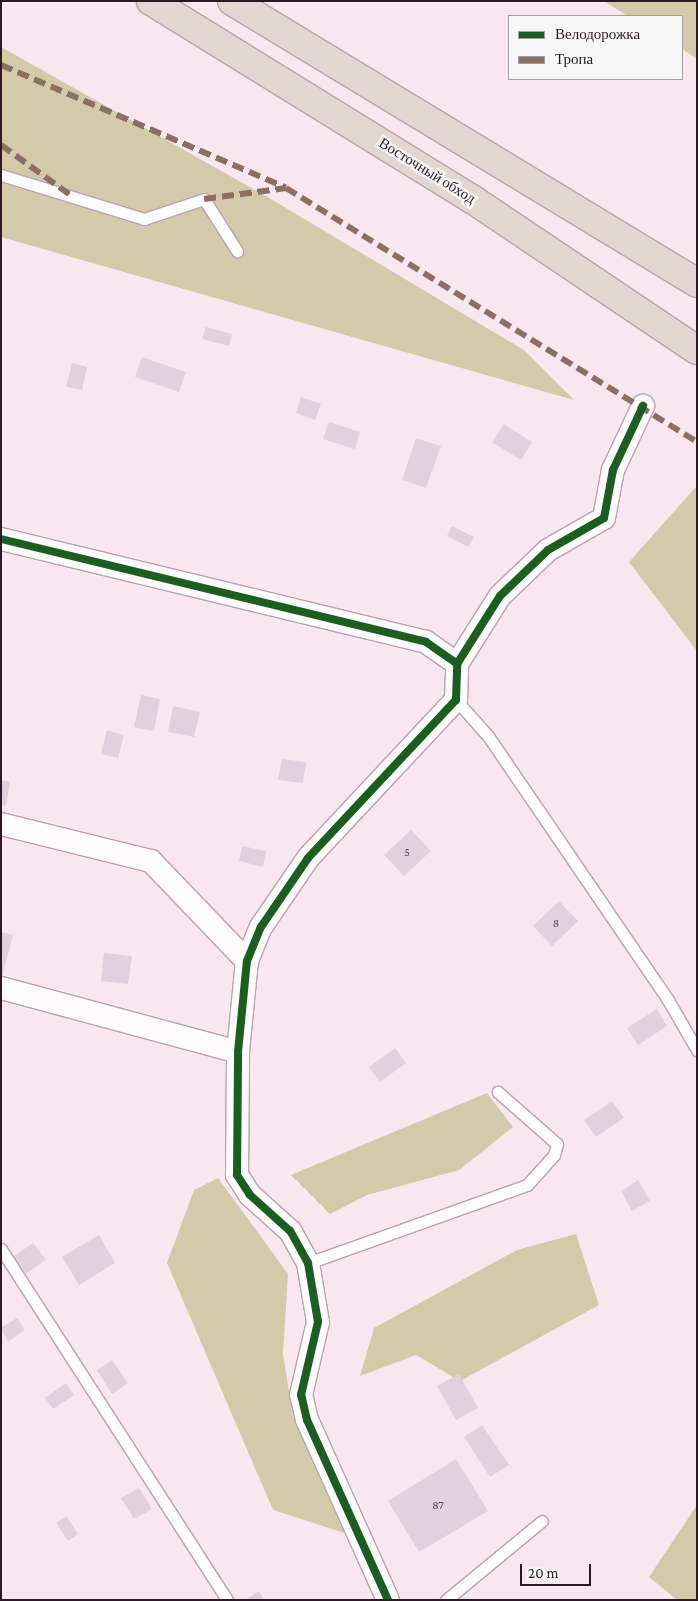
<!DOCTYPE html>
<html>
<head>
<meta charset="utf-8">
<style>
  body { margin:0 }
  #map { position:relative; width:698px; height:1601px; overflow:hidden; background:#f8e7ef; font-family:"Crimson Pro",serif }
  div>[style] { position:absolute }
  .forest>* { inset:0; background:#d2caa9 }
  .building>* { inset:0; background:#e2d0dd }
  .roads { filter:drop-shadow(1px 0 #b8a3ae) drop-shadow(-1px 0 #b8a3ae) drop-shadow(0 1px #b8a3ae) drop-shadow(0 -1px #b8a3ae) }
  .lane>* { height:11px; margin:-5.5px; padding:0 5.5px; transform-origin:5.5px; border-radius:5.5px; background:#fefbfd }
  .street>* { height:22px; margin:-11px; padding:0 11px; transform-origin:11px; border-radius:11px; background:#fefbfd }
  .highway>* { height:28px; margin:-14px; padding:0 14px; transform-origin:14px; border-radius:14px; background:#e3d7d4 }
  .quiet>* { height:6px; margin-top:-3px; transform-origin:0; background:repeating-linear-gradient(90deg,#8d6e63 0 12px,transparent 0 18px) }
  .cycleway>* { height:8px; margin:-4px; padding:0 4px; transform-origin:4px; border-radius:4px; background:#1b5e20 }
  span { translate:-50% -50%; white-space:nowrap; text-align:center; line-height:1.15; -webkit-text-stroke:5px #f7f7f7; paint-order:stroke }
  .number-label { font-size:12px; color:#5f4755 }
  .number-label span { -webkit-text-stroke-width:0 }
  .street-label { font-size:15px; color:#311725 }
  .frame { position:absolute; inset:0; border:2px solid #311725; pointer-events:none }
  .legend { position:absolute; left:508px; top:15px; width:175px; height:65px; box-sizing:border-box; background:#f7f7f7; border:1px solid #a89da3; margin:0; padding:6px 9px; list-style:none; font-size:15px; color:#311725 }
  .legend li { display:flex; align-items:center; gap:10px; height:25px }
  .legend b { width:25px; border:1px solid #a89da3 }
  .scale { position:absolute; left:520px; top:1564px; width:71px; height:22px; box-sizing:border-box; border:2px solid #311725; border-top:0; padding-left:6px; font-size:15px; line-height:18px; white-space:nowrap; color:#311725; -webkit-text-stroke:4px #f7f7f7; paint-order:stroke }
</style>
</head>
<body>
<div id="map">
  <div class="forest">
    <div style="clip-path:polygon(604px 1px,697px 1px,697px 59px,682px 49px,682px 16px,628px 16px)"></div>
    <div style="clip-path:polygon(1px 47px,264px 195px,524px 350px,574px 400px,1px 237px)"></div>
    <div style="clip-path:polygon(695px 488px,697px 489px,697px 651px,629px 562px)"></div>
    <div style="clip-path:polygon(487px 1093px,513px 1127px,459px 1170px,367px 1195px,330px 1214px,291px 1175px)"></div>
    <div style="clip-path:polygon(218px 1178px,288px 1274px,283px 1354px,293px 1417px,354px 1536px,273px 1510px,167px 1263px,194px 1190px)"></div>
    <div style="clip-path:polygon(576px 1234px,599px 1305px,460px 1381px,416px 1355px,360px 1376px,374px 1328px,517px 1250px)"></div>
    <div style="clip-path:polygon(697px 1505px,697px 1600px,677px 1600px,649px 1577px)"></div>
  </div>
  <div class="building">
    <div style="clip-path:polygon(206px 327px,232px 334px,229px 346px,202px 339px)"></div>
    <div style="clip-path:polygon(142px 357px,186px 372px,179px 392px,135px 377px)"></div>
    <div style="clip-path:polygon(72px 363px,87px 367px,82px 390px,66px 387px)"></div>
    <div style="clip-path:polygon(301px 397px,321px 404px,315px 420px,296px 413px)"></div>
    <div style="clip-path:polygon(329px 422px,360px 432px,355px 449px,323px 439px)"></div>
    <div style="clip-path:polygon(504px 424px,532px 442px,521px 460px,492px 442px)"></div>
    <div style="clip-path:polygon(416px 438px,441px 446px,426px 488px,402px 480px)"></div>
    <div style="clip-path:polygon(452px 526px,474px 537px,469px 547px,447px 536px)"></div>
    <div style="clip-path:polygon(141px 695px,160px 699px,154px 731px,134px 727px)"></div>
    <div style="clip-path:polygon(173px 706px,200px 712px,194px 737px,168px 732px)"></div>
    <div style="clip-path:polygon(107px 730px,124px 735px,118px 758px,101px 754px)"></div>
    <div style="clip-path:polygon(282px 759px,306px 762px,303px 783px,278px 780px)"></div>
    <div style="clip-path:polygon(1px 780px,10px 782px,6px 806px,1px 805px)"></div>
    <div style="clip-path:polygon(411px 830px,431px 851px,404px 876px,384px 855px)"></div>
    <div style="clip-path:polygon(242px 846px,266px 851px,263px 867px,239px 861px)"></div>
    <div style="clip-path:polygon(559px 901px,578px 921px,552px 946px,533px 926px)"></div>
    <div style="clip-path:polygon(1px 932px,13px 935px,2px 977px,1px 977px)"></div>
    <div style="clip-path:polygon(104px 953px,132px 956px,128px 984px,101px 981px)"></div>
    <div style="clip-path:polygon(657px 1009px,667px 1026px,638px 1045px,627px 1028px)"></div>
    <div style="clip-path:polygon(395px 1048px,406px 1063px,380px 1082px,369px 1067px)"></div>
    <div style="clip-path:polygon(612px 1101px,624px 1118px,596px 1137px,584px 1120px)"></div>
    <div style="clip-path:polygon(638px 1180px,650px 1201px,632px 1211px,621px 1191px)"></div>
    <div style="clip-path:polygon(99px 1235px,115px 1263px,79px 1285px,62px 1257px)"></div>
    <div style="clip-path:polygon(33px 1243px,46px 1260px,26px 1274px,13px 1257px)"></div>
    <div style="clip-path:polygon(17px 1318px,25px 1330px,8px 1342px,1px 1328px)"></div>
    <div style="clip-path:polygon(112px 1360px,128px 1383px,112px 1394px,97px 1370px)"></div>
    <div style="clip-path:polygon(459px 1374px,478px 1408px,456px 1420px,437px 1386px)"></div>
    <div style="clip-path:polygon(66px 1383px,74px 1395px,53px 1409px,45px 1398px)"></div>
    <div style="clip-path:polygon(482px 1425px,509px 1465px,490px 1477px,464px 1437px)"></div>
    <div style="clip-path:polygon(456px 1459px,488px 1511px,419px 1552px,388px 1501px)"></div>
    <div style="clip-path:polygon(139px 1488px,152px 1509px,134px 1519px,121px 1498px)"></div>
    <div style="clip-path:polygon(66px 1516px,78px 1534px,68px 1541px,56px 1523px)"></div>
    <div style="clip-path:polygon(259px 1591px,264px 1600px,245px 1600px)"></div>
  </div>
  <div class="roads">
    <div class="lane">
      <div style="left:1px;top:175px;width:150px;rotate:17.1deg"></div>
      <div style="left:144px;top:219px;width:63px;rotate:-18.4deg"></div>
      <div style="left:204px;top:199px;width:62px;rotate:57.6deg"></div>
      <div style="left:456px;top:700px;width:48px;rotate:48.4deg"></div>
      <div style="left:488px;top:736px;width:320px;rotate:55.7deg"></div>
      <div style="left:668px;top:1000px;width:58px;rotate:59.9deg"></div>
      <div style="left:1px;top:1249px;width:417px;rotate:57.2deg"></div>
      <div style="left:308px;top:1263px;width:232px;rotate:-19.6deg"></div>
      <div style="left:527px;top:1185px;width:40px;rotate:-48deg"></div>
      <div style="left:554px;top:1155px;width:11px;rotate:-75deg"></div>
      <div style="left:557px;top:1144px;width:79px;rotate:-138.6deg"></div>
      <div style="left:446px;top:1600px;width:124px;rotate:-39.5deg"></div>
    </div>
    <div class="street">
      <div style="left:1px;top:539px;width:437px;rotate:13.6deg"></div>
      <div style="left:426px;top:642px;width:38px;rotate:35deg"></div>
      <div style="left:1px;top:824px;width:154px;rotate:13.9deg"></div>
      <div style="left:151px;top:861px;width:139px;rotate:46.2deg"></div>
      <div style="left:1px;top:988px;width:245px;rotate:15.1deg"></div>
      <div style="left:388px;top:1600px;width:197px;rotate:-114.2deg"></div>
      <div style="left:307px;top:1420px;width:26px;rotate:-103deg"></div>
      <div style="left:301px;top:1395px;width:75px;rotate:-76.9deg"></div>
      <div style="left:318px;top:1322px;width:60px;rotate:-99.6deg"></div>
      <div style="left:308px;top:1263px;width:37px;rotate:-119deg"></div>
      <div style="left:290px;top:1231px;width:54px;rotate:-138deg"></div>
      <div style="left:250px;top:1195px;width:24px;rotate:-123deg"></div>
      <div style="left:237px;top:1175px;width:123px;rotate:-89.5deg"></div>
      <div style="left:238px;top:1052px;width:91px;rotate:-84.4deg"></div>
      <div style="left:247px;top:961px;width:37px;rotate:-68deg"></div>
      <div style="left:261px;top:927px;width:83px;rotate:-55.7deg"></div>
      <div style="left:308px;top:858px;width:216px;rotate:-46.9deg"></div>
      <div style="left:456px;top:700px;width:36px;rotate:-88deg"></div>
      <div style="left:457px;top:664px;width:80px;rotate:-57.7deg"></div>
      <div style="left:500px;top:596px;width:66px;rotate:-43.8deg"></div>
      <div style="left:548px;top:550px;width:64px;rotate:-29.7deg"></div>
      <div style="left:604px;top:518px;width:49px;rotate:-79.4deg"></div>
      <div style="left:613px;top:470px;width:71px;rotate:-64.9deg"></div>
    </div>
    <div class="highway">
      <div style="left:151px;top:1px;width:377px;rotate:31.7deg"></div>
      <div style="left:472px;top:199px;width:271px;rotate:33.9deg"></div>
      <div style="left:232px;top:1px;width:544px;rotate:31.23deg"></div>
    </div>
  </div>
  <div class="quiet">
    <div style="left:1px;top:65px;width:310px;rotate:23.3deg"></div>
    <div style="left:1px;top:145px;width:89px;rotate:35.8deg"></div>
    <div style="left:204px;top:199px;width:83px;rotate:-7.6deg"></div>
    <div style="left:286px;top:188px;width:483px;rotate:31.7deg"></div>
  </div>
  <div class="cycleway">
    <div style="left:1px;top:539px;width:437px;rotate:13.6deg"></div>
    <div style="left:426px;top:642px;width:38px;rotate:35deg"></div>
    <div style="left:388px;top:1600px;width:197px;rotate:-114.2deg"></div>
    <div style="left:307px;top:1420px;width:26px;rotate:-103deg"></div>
    <div style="left:301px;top:1395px;width:75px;rotate:-76.9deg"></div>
    <div style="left:318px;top:1322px;width:60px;rotate:-99.6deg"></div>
    <div style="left:308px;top:1263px;width:37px;rotate:-119deg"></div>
    <div style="left:290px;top:1231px;width:54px;rotate:-138deg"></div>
    <div style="left:250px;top:1195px;width:24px;rotate:-123deg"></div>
    <div style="left:237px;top:1175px;width:123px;rotate:-89.5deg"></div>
    <div style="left:238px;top:1052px;width:91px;rotate:-84.4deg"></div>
    <div style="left:247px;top:961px;width:37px;rotate:-68deg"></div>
    <div style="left:261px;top:927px;width:83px;rotate:-55.7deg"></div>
    <div style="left:308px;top:858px;width:216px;rotate:-46.9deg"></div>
    <div style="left:456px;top:700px;width:36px;rotate:-88deg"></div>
    <div style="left:457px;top:664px;width:80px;rotate:-57.7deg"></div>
    <div style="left:500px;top:596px;width:66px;rotate:-43.8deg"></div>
    <div style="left:548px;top:550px;width:64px;rotate:-29.7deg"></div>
    <div style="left:604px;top:518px;width:49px;rotate:-79.4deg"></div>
    <div style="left:613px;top:470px;width:71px;rotate:-64.9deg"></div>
  </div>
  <div class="number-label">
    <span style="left:407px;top:853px">5</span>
    <span style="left:556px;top:924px">8</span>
    <span style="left:438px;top:1506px">87</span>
  </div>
  <div class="street-label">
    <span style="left:427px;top:171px;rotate:32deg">Восточный обход</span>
  </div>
  <div class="frame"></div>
  <ul class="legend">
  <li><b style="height:6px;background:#1b5e20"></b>Велодорожка</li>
  <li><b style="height:6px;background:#8d6e63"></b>Тропа</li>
  </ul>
  <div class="scale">20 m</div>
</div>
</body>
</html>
